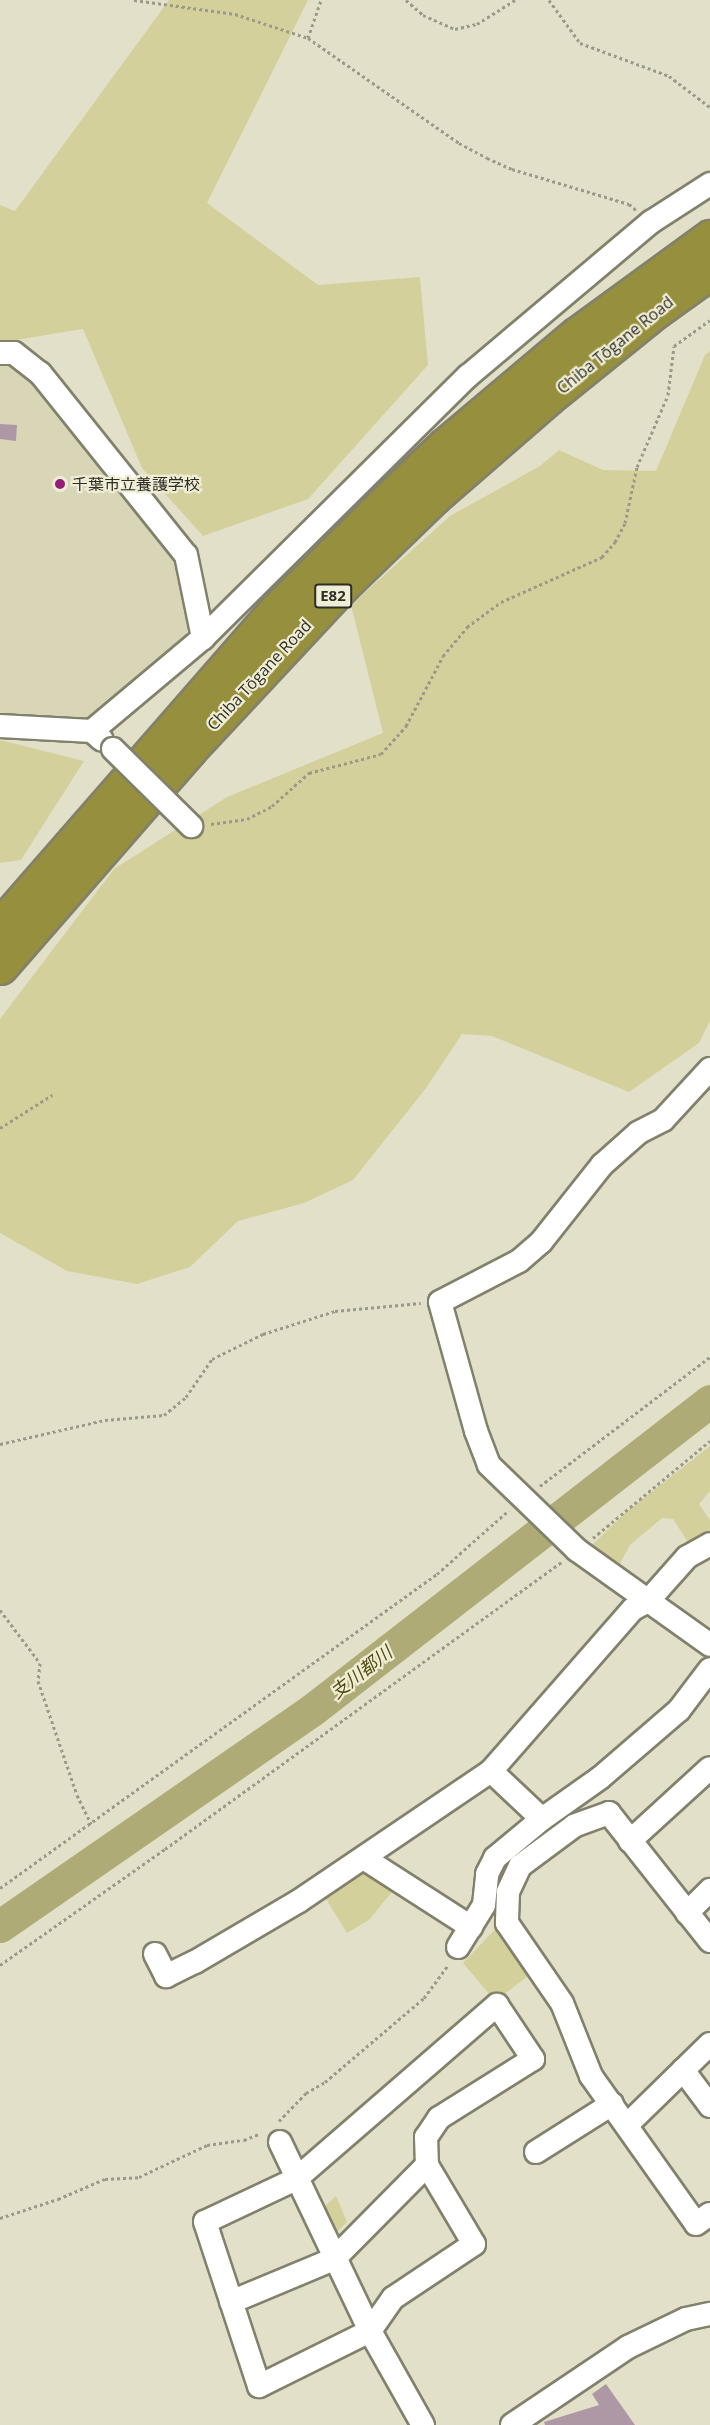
<!DOCTYPE html>
<html>
<head>
<meta charset="utf-8">
<style>
  body { margin:0 }
  #map { position:relative; width:710px; height:2425px; overflow:hidden; background:#e2e0c9; font-family:"Open Sans","Noto Sans JP",sans-serif }
  div>[style] { position:absolute }
  .built>* { inset:0; background:#d8d6b7 }
  .green>* { inset:0; background:#d4d09b }
  .river>* { height:33px; margin:-16.5px; padding:0 16.5px; transform-origin:16.5px; border-radius:16.5px; background:#afab77 }
  .building>* { inset:0; background:#af98a5 }
  .path>* { height:3px; margin-top:-1.5px; transform-origin:0; background:repeating-linear-gradient(90deg,#9b9988 0 3px,transparent 0 6px) }
  .roads { filter:drop-shadow(2px 0 #82816b) drop-shadow(-2px 0 #82816b) drop-shadow(0 2px #82816b) drop-shadow(0 -2px #82816b) }
  .minor>* { height:22px; margin:-11px; padding:0 11px; transform-origin:11px; border-radius:11px; background:#fff }
  .highway>* { height:33px; margin:-16.5px; padding:0 16.5px; transform-origin:16.5px; border-radius:16.5px; background:#968f3d }
  .bridges { filter:drop-shadow(2px 0 #82816b) drop-shadow(-2px 0 #82816b) drop-shadow(0 2px #82816b) drop-shadow(0 -2px #82816b) }
  .minor-bridge>* { height:22px; margin:-11px; padding:0 11px; transform-origin:11px; border-radius:11px; background:#fff }
  .dots>* { width:16px; height:16px; translate:-50% -50%; box-sizing:border-box; border:3px solid #efedd5; border-radius:50% }
  span { translate:-50% -50%; white-space:nowrap; text-align:center; line-height:1.15; -webkit-text-stroke:4.5px #efedd5; paint-order:stroke }
  .shield-label span { padding:2px 4px; background:#efedd5; border:2px solid; border-radius:4px; -webkit-text-stroke-width:0 }
  .shield-label { font-size:15px; color:#2e2e25; font-weight:700 }
  .street-label { font-size:16px; color:#2e2e25 }
  .poi-label { font-size:16px; color:#2e2e25 }
  .left { translate:0 -50%; text-align:left }
  .water-label { font-size:18px; color:#524d0d; font-style:italic }
</style>
</head>
<body>
<div id="map">
  <div class="built">
    <div style="clip-path:polygon(0 359px,5px 359px,66px 412px,175px 555px,191px 614px,186px 635px,88px 721px,0 721px)"></div>
  </div>
  <div class="green">
    <div style="clip-path:polygon(169px 0,308px 0,207px 203px,318px 285px,420px 277px,428px 365px,308px 499px,203px 536px,142px 468px,83px 329px,4px 342px,0 339px,0 205px,15px 211px)"></div>
    <div style="clip-path:polygon(710px 351px,710px 1021px,699px 1043px,629px 1092px,492px 1036px,462px 1034px,426px 1088px,353px 1180px,304px 1203px,238px 1221px,190px 1267px,137px 1284px,67px 1271px,0 1233px,0 1019px,114px 869px,227px 797px,383px 733px,351px 605px,450px 516px,540px 466px,559px 450px,603px 470px,656px 471px,705px 355px)"></div>
    <div style="clip-path:polygon(0 740px,84px 761px,21px 860px,0 863px)"></div>
    <div style="clip-path:polygon(710px 1446px,710px 1491px,699px 1504px,710px 1520px,710px 1537px,690px 1545px,673px 1519px,662px 1518px,630px 1545px,616px 1571px,588px 1549px,626px 1512px)"></div>
    <div style="clip-path:polygon(359px 1870px,370px 1870px,396px 1887px,369px 1920px,347px 1933px,323px 1894px)"></div>
    <div style="clip-path:polygon(500px 1924px,532px 1973px,495px 2001px,463px 1963px)"></div>
    <div style="clip-path:polygon(336px 2196px,347px 2222px,335px 2234px,323px 2208px)"></div>
  </div>
  <div class="river">
    <div style="left:0;top:1926px;width:379px;rotate:-34.7deg"></div>
    <div style="left:312px;top:1710px;width:504px;rotate:-37.83deg"></div>
  </div>
  <div class="building">
    <div style="clip-path:polygon(0 424px,17px 425px,16px 441px,0 439px)"></div>
    <div style="clip-path:polygon(606px 2384px,635px 2425px,545px 2425px,544px 2422px,599px 2405px,592px 2394px)"></div>
  </div>
  <div class="path">
    <div style="left:134px;top:0;width:102px;rotate:7.9deg"></div>
    <div style="left:235px;top:14px;width:77px;rotate:18.2deg"></div>
    <div style="left:308px;top:38px;width:184px;rotate:34.8deg"></div>
    <div style="left:459px;top:143px;width:32px;rotate:28deg"></div>
    <div style="left:487px;top:158px;width:27px;rotate:24deg"></div>
    <div style="left:512px;top:169px;width:122px;rotate:16.7deg"></div>
    <div style="left:629px;top:204px;width:9px;rotate:41deg"></div>
    <div style="left:406px;top:0;width:23px;rotate:41deg"></div>
    <div style="left:423px;top:15px;width:35px;rotate:24deg"></div>
    <div style="left:455px;top:29px;width:23px;rotate:-13deg"></div>
    <div style="left:477px;top:24px;width:45px;rotate:-32.3deg"></div>
    <div style="left:549px;top:0;width:53px;rotate:54.2deg"></div>
    <div style="left:580px;top:43px;width:95px;rotate:20.3deg"></div>
    <div style="left:669px;top:76px;width:51px;rotate:37.1deg"></div>
    <div style="left:308px;top:38px;width:40px;rotate:-71.1deg"></div>
    <div style="left:211px;top:824px;width:36px;rotate:-8deg"></div>
    <div style="left:247px;top:819px;width:28px;rotate:-27deg"></div>
    <div style="left:272px;top:806px;width:50px;rotate:-41.7deg"></div>
    <div style="left:309px;top:773px;width:74px;rotate:-14.8deg"></div>
    <div style="left:381px;top:754px;width:38px;rotate:-48deg"></div>
    <div style="left:406px;top:726px;width:79px;rotate:-62.1deg"></div>
    <div style="left:443px;top:656px;width:38px;rotate:-50deg"></div>
    <div style="left:467px;top:627px;width:42px;rotate:-36.3deg"></div>
    <div style="left:501px;top:602px;width:111px;rotate:-24deg"></div>
    <div style="left:602px;top:557px;width:20px;rotate:-49deg"></div>
    <div style="left:615px;top:542px;width:21px;rotate:-62deg"></div>
    <div style="left:625px;top:523px;width:57px;rotate:-77.9deg"></div>
    <div style="left:637px;top:467px;width:78px;rotate:-66.7deg"></div>
    <div style="left:668px;top:395px;width:49px;rotate:-83deg"></div>
    <div style="left:674px;top:346px;width:44px;rotate:-35.8deg"></div>
    <div style="left:0;top:1128px;width:62px;rotate:-32.4deg"></div>
    <div style="left:0;top:1444px;width:108px;rotate:-12.9deg"></div>
    <div style="left:105px;top:1420px;width:59px;rotate:-4.8deg"></div>
    <div style="left:164px;top:1415px;width:28px;rotate:-39deg"></div>
    <div style="left:186px;top:1397px;width:46px;rotate:-55.6deg"></div>
    <div style="left:212px;top:1359px;width:57px;rotate:-26.1deg"></div>
    <div style="left:263px;top:1334px;width:76px;rotate:-17.7deg"></div>
    <div style="left:335px;top:1311px;width:86px;rotate:-5.3deg"></div>
    <div style="left:540px;top:1486px;width:213px;rotate:-37.2deg"></div>
    <div style="left:593px;top:1538px;width:152px;rotate:-39.7deg"></div>
    <div style="left:0;top:1610px;width:66px;rotate:53deg"></div>
    <div style="left:40px;top:1663px;width:18px;rotate:96deg"></div>
    <div style="left:38px;top:1681px;width:120px;rotate:71.1deg"></div>
    <div style="left:77px;top:1795px;width:32px;rotate:64deg"></div>
    <div style="left:0;top:1888px;width:538px;rotate:-35.7deg"></div>
    <div style="left:437px;top:1574px;width:96px;rotate:-41.6deg"></div>
    <div style="left:0;top:1965px;width:202px;rotate:-35.1deg"></div>
    <div style="left:165px;top:1849px;width:490px;rotate:-35.9deg"></div>
    <div style="left:279px;top:2121px;width:39px;rotate:-46deg"></div>
    <div style="left:306px;top:2093px;width:22px;rotate:-30deg"></div>
    <div style="left:325px;top:2082px;width:130px;rotate:-40.3deg"></div>
    <div style="left:424px;top:1998px;width:42px;rotate:-53.7deg"></div>
    <div style="left:0;top:2218px;width:61px;rotate:-18.1deg"></div>
    <div style="left:58px;top:2199px;width:51px;rotate:-23.1deg"></div>
    <div style="left:105px;top:2179px;width:34px;rotate:-3deg"></div>
    <div style="left:139px;top:2177px;width:75px;rotate:-25.2deg"></div>
    <div style="left:207px;top:2145px;width:37px;rotate:-8deg"></div>
    <div style="left:244px;top:2140px;width:18px;rotate:-22deg"></div>
  </div>
  <div class="roads">
    <div class="minor">
      <div style="left:0;top:353px;width:14px"></div>
      <div style="left:14px;top:353px;width:33px;rotate:38deg"></div>
      <div style="left:40px;top:373px;width:233px;rotate:51.3deg"></div>
      <div style="left:186px;top:555px;width:85px;rotate:78.4deg"></div>
      <div style="left:0;top:726px;width:92px;rotate:3.1deg"></div>
      <div style="left:92px;top:731px;width:13px;rotate:42deg"></div>
      <div style="left:92px;top:731px;width:145px;rotate:-40deg"></div>
      <div style="left:203px;top:638px;width:373px;rotate:-44.7deg"></div>
      <div style="left:468px;top:376px;width:239px;rotate:-40.1deg"></div>
      <div style="left:651px;top:222px;width:70px;rotate:-32.8deg"></div>
      <div style="left:710px;top:1069px;width:69px;rotate:132.7deg"></div>
      <div style="left:663px;top:1120px;width:28px;rotate:153deg"></div>
      <div style="left:638px;top:1133px;width:48px;rotate:138.4deg"></div>
      <div style="left:602px;top:1165px;width:98px;rotate:128.4deg"></div>
      <div style="left:541px;top:1242px;width:29px;rotate:139deg"></div>
      <div style="left:519px;top:1261px;width:89px;rotate:152.6deg"></div>
      <div style="left:440px;top:1302px;width:134px;rotate:74.4deg"></div>
      <div style="left:476px;top:1431px;width:36px;rotate:69deg"></div>
      <div style="left:489px;top:1465px;width:122px;rotate:44deg"></div>
      <div style="left:577px;top:1550px;width:163px;rotate:35.5deg"></div>
      <div style="left:491px;top:1771px;width:70px;rotate:43.3deg"></div>
      <div style="left:630px;top:1841px;width:108px;rotate:-42.4deg"></div>
      <div style="left:365px;top:1859px;width:126px;rotate:32.7deg"></div>
      <div style="left:687px;top:1913px;width:33px;rotate:-45deg"></div>
      <div style="left:710px;top:1941px;width:163px;rotate:-128.3deg"></div>
      <div style="left:609px;top:1813px;width:37px;rotate:160deg"></div>
      <div style="left:574px;top:1826px;width:67px;rotate:143.5deg"></div>
      <div style="left:520px;top:1866px;width:29px;rotate:115deg"></div>
      <div style="left:508px;top:1892px;width:31px;rotate:92deg"></div>
      <div style="left:507px;top:1923px;width:97px;rotate:55.5deg"></div>
      <div style="left:562px;top:2003px;width:79px;rotate:68.3deg"></div>
      <div style="left:591px;top:2076px;width:181px;rotate:54.6deg"></div>
      <div style="left:696px;top:2224px;width:17px;rotate:-36deg"></div>
      <div style="left:458px;top:1947px;width:49px;rotate:-58.2deg"></div>
      <div style="left:484px;top:1905px;width:31px;rotate:-84deg"></div>
      <div style="left:487px;top:1874px;width:18px;rotate:-63deg"></div>
      <div style="left:495px;top:1858px;width:61px;rotate:-39.7deg"></div>
      <div style="left:542px;top:1819px;width:71px;rotate:-35.3deg"></div>
      <div style="left:600px;top:1778px;width:104px;rotate:-40.7deg"></div>
      <div style="left:679px;top:1710px;width:51px;rotate:-52.9deg"></div>
      <div style="left:155px;top:1954px;width:25px;rotate:63deg"></div>
      <div style="left:166px;top:1976px;width:32px;rotate:-26deg"></div>
      <div style="left:195px;top:1962px;width:121px;rotate:-30.4deg"></div>
      <div style="left:299px;top:1901px;width:232px;rotate:-34.1deg"></div>
      <div style="left:491px;top:1771px;width:215px;rotate:-48.8deg"></div>
      <div style="left:633px;top:1609px;width:17px;rotate:-28deg"></div>
      <div style="left:648px;top:1601px;width:59px;rotate:-48.4deg"></div>
      <div style="left:687px;top:1557px;width:26px;rotate:-29deg"></div>
      <div style="left:497px;top:2005px;width:65px;rotate:56.3deg"></div>
      <div style="left:533px;top:2059px;width:111px;rotate:147.9deg"></div>
      <div style="left:439px;top:2118px;width:23px;rotate:124deg"></div>
      <div style="left:426px;top:2137px;width:28px;rotate:88deg"></div>
      <div style="left:427px;top:2165px;width:92px;rotate:59.3deg"></div>
      <div style="left:474px;top:2244px;width:97px;rotate:146.3deg"></div>
      <div style="left:393px;top:2298px;width:40px;rotate:124.9deg"></div>
      <div style="left:370px;top:2331px;width:124px;rotate:153.6deg"></div>
      <div style="left:259px;top:2386px;width:173px;rotate:-108.2deg"></div>
      <div style="left:205px;top:2222px;width:101px;rotate:-25.3deg"></div>
      <div style="left:296px;top:2179px;width:266px;rotate:-40.9deg"></div>
      <div style="left:683px;top:2070px;width:45px;rotate:53.1deg"></div>
      <div style="left:627px;top:2125px;width:116px;rotate:-44.3deg"></div>
      <div style="left:280px;top:2142px;width:209px;rotate:64.5deg"></div>
      <div style="left:370px;top:2331px;width:108px;rotate:60.6deg"></div>
      <div style="left:536px;top:2152px;width:90px;rotate:-32.3deg"></div>
      <div style="left:231px;top:2302px;width:112px;rotate:-22.7deg"></div>
      <div style="left:334px;top:2259px;width:132px;rotate:-45.3deg"></div>
      <div style="left:512px;top:2425px;width:140px;rotate:-33.9deg"></div>
      <div style="left:628px;top:2347px;width:64px;rotate:-25.8deg"></div>
      <div style="left:686px;top:2319px;width:25px;rotate:-12deg"></div>
    </div>
    <div class="highway">
      <div style="left:0;top:926px;width:418px;rotate:-48.9deg"></div>
      <div style="left:275px;top:611px;width:156px;rotate:-44.7deg"></div>
      <div style="left:386px;top:501px;width:81px;rotate:-43.5deg"></div>
      <div style="left:445px;top:445px;width:172px;rotate:-40.1deg"></div>
      <div style="left:577px;top:334px;width:165px;rotate:-36.1deg"></div>
      <div style="left:0;top:967px;width:288px;rotate:-48.9deg"></div>
      <div style="left:189px;top:750px;width:223px;rotate:-47deg"></div>
      <div style="left:341px;top:587px;width:131px;rotate:-44.1deg"></div>
      <div style="left:435px;top:496px;width:151px;rotate:-41deg"></div>
      <div style="left:549px;top:397px;width:139px;rotate:-38.9deg"></div>
      <div style="left:657px;top:310px;width:65px;rotate:-35.6deg"></div>
    </div>
  </div>
  <div class="bridges">
    <div class="minor-bridge">
      <div style="left:113px;top:749px;width:110px;rotate:44.6deg"></div>
    </div>
  </div>
  <div class="dots">
    <div style="left:60px;top:484px;background:#971c75"></div>
  </div>
  <div class="shield-label">
    <span style="left:333px;top:596px">E82</span>
  </div>
  <div class="street-label">
    <span style="left:615px;top:345px;rotate:-39deg">Chiba Tōgane Road</span>
    <span style="left:259px;top:675px;rotate:-47deg">Chiba Tōgane Road</span>
  </div>
  <div class="poi-label">
    <span class="left" style="left:72px;top:484px">千葉市立養護学校</span>
  </div>
  <div class="water-label">
    <span style="left:361px;top:1672px;rotate:-38deg">支川都川</span>
  </div>
</div>
</body>
</html>
